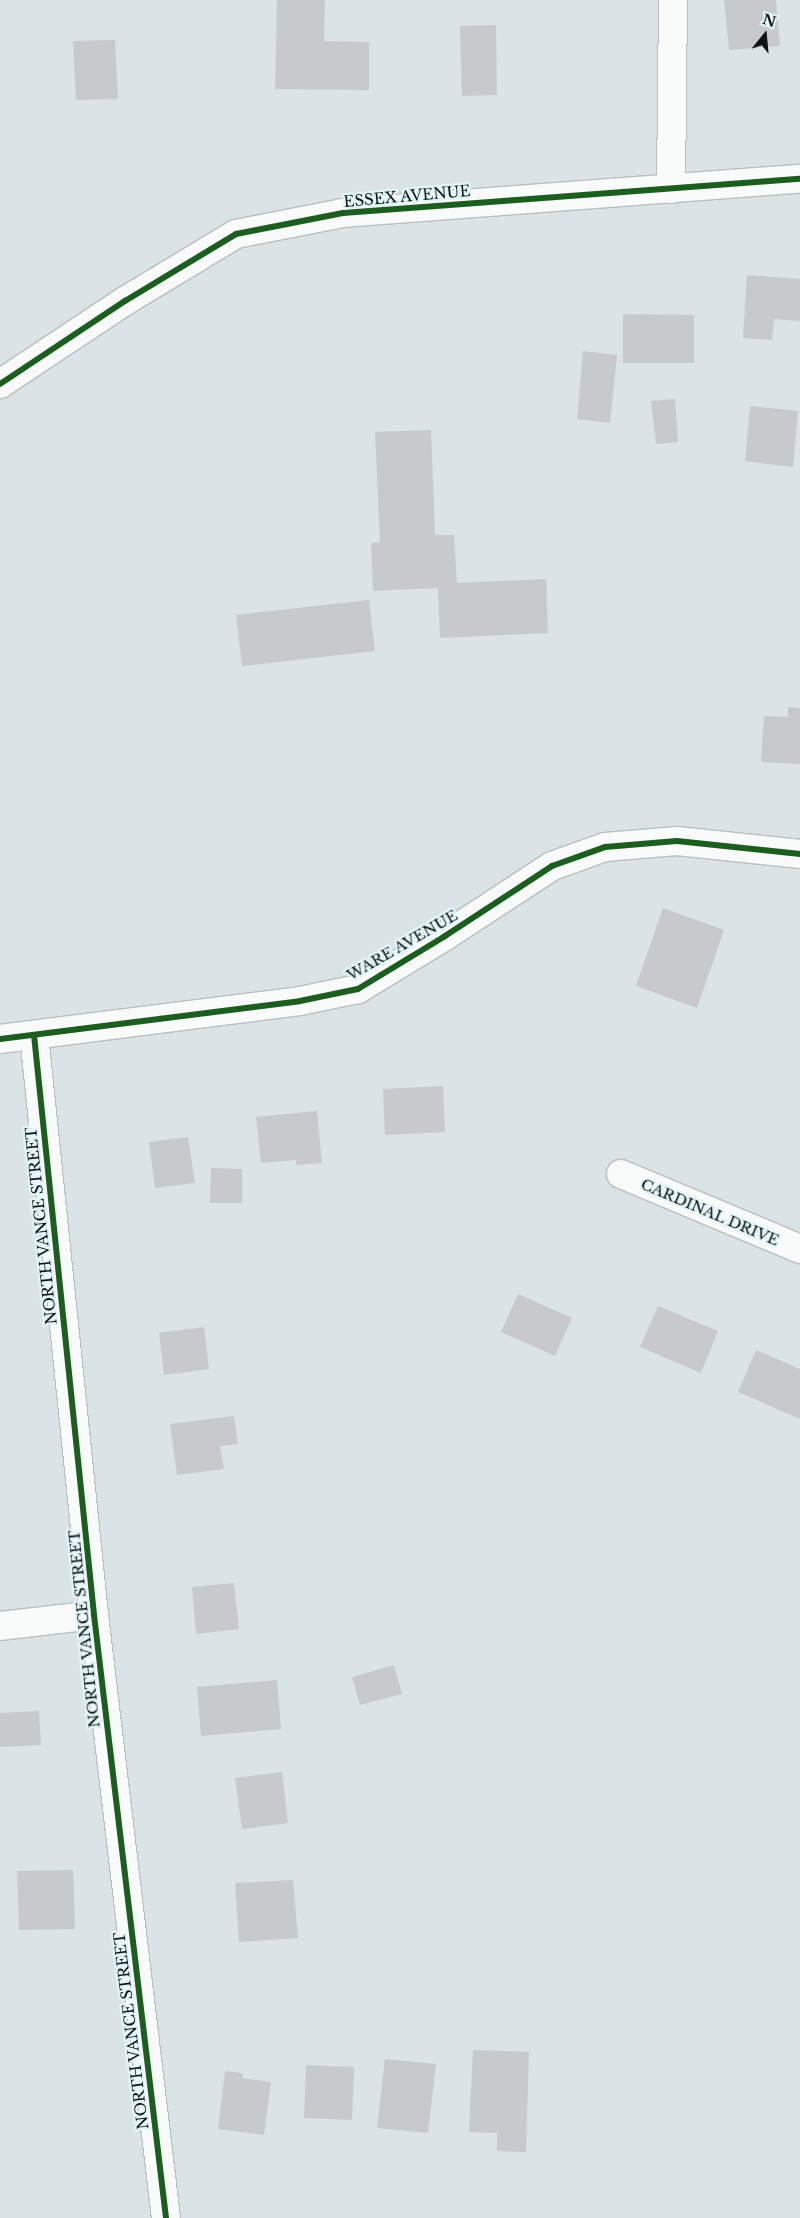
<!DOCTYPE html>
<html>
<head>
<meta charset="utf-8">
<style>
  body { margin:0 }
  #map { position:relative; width:800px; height:2218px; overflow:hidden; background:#dae3e6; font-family:"Libre Baskerville",serif }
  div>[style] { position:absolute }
  .building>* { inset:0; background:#c7c9cc }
  .roads { filter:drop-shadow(1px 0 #b7bec0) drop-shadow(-1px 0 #b7bec0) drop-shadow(0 1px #b7bec0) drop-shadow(0 -1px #b7bec0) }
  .minor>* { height:28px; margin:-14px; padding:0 14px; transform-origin:14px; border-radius:14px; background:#f9fbfb }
  .cycleway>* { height:6px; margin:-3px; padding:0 3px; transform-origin:3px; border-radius:3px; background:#1b5e20 }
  span { translate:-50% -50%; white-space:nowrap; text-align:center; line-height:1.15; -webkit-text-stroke:4.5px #e3f4f7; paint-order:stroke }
  .street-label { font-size:15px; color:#0d1314 }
  .north { position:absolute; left:740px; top:10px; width:50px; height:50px; -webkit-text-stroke:4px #e3f4f7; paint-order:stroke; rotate:17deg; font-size:14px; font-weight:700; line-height:20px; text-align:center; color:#0d1314 }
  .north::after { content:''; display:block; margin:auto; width:18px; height:22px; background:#0d1314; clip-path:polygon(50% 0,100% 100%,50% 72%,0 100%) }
</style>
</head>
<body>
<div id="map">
  <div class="building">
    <div style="clip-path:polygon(277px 0,325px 0,324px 41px,369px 42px,369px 90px,275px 89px)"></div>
    <div style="clip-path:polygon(724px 0,776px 0,780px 46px,729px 50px)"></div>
    <div style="clip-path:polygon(496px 25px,497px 95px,462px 96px,460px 26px)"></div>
    <div style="clip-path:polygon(115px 40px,118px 99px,76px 100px,73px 41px)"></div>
    <div style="clip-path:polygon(747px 275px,800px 279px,800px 321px,774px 319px,772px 340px,743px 338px)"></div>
    <div style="clip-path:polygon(623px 314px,694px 315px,694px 363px,623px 363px)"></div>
    <div style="clip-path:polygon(583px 351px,617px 355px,610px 423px,577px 419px)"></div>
    <div style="clip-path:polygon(675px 399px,678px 442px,656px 444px,651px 401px)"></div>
    <div style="clip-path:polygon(750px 406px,798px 411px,793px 467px,745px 461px)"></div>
    <div style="clip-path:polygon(431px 430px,435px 535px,454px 535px,457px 583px,546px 579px,548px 633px,440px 638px,438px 588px,373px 591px,371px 543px,380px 542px,375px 432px)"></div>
    <div style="clip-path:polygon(369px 600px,375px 651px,242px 666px,236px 615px)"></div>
    <div style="clip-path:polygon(788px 707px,800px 708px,800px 764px,761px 762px,764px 716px,788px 717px)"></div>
    <div style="clip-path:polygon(663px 908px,724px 930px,697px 1008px,636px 986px)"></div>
    <div style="clip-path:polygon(443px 1086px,445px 1132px,385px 1135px,383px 1089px)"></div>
    <div style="clip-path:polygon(317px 1111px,322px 1163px,296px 1165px,296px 1160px,261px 1163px,256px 1117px)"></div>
    <div style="clip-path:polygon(188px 1137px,195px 1183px,155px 1188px,149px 1142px)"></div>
    <div style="clip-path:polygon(211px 1168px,242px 1169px,242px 1203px,210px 1203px)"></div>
    <div style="clip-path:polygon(518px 1294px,572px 1318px,555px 1356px,501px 1332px)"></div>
    <div style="clip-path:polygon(658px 1306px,718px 1331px,701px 1373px,640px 1347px)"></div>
    <div style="clip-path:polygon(204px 1327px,209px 1369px,164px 1375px,159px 1333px)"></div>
    <div style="clip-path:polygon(756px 1350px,800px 1369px,800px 1419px,738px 1392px)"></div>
    <div style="clip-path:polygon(234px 1416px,238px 1444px,220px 1446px,224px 1469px,177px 1475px,170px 1424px)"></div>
    <div style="clip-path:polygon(234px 1583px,239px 1629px,196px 1634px,192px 1587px)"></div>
    <div style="clip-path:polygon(394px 1665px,402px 1694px,360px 1705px,352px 1677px)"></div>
    <div style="clip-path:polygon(277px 1680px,281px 1729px,201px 1736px,197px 1687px)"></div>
    <div style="clip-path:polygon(39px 1711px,41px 1745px,0 1747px,0 1713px)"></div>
    <div style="clip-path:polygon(282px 1772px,288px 1823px,242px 1829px,235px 1778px)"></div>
    <div style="clip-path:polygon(73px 1870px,75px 1929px,19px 1930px,17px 1871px)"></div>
    <div style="clip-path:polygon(293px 1880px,298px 1938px,239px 1942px,235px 1883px)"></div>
    <div style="clip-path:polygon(473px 2050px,529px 2052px,526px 2152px,497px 2151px,497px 2133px,469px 2132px)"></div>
    <div style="clip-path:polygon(385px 2059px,436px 2064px,428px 2133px,377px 2128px)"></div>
    <div style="clip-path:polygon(306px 2065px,354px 2067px,352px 2120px,304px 2118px)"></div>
    <div style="clip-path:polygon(225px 2071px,242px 2073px,242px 2078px,271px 2082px,264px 2135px,218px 2129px)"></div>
  </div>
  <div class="roads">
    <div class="minor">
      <div style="left:671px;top:189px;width:189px;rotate:-89.4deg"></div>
      <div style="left:0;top:384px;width:150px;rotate:-33.6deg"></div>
      <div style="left:125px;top:301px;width:130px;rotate:-31.1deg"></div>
      <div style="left:236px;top:234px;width:109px;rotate:-11.1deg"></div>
      <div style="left:343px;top:213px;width:458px;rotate:-4.3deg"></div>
      <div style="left:34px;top:1035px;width:583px;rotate:84.09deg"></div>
      <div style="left:94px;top:1615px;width:607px;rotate:83.19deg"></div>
      <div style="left:0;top:1039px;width:302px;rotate:-7.2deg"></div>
      <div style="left:300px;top:1001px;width:59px;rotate:-11.7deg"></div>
      <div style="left:358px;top:989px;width:102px;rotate:-31.3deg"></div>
      <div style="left:445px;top:936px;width:128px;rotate:-33.2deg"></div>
      <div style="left:552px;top:866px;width:56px;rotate:-19.7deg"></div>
      <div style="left:605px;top:847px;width:72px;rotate:-4.8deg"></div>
      <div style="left:677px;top:841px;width:124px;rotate:6deg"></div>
      <div style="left:621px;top:1174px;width:194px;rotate:22.7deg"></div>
      <div style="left:0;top:1626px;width:95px;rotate:-6.7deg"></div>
    </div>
  </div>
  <div class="cycleway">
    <div style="left:0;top:384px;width:150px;rotate:-33.6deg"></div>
    <div style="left:125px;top:301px;width:130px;rotate:-31.1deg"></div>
    <div style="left:236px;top:234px;width:109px;rotate:-11.1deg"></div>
    <div style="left:343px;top:213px;width:458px;rotate:-4.3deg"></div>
    <div style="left:34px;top:1035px;width:583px;rotate:84.09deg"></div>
    <div style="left:94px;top:1615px;width:607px;rotate:83.19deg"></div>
    <div style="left:0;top:1039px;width:302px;rotate:-7.2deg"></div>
    <div style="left:300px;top:1001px;width:59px;rotate:-11.7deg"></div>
    <div style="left:358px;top:989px;width:102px;rotate:-31.3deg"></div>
    <div style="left:445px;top:936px;width:128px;rotate:-33.2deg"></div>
    <div style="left:552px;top:866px;width:56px;rotate:-19.7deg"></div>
    <div style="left:605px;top:847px;width:72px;rotate:-4.8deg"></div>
    <div style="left:677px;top:841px;width:124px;rotate:6deg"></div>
  </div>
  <div class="street-label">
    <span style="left:407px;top:196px;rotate:-5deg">ESSEX AVENUE</span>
    <span style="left:402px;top:945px;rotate:-30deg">WARE AVENUE</span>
    <span style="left:710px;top:1212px;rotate:23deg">CARDINAL DRIVE</span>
    <span style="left:41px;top:1226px;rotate:-96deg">NORTH VANCE STREET</span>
    <span style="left:84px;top:1629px;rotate:-96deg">NORTH VANCE STREET</span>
    <span style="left:131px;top:2031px;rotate:-97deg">NORTH VANCE STREET</span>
  </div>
  <div class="north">N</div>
</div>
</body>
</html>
